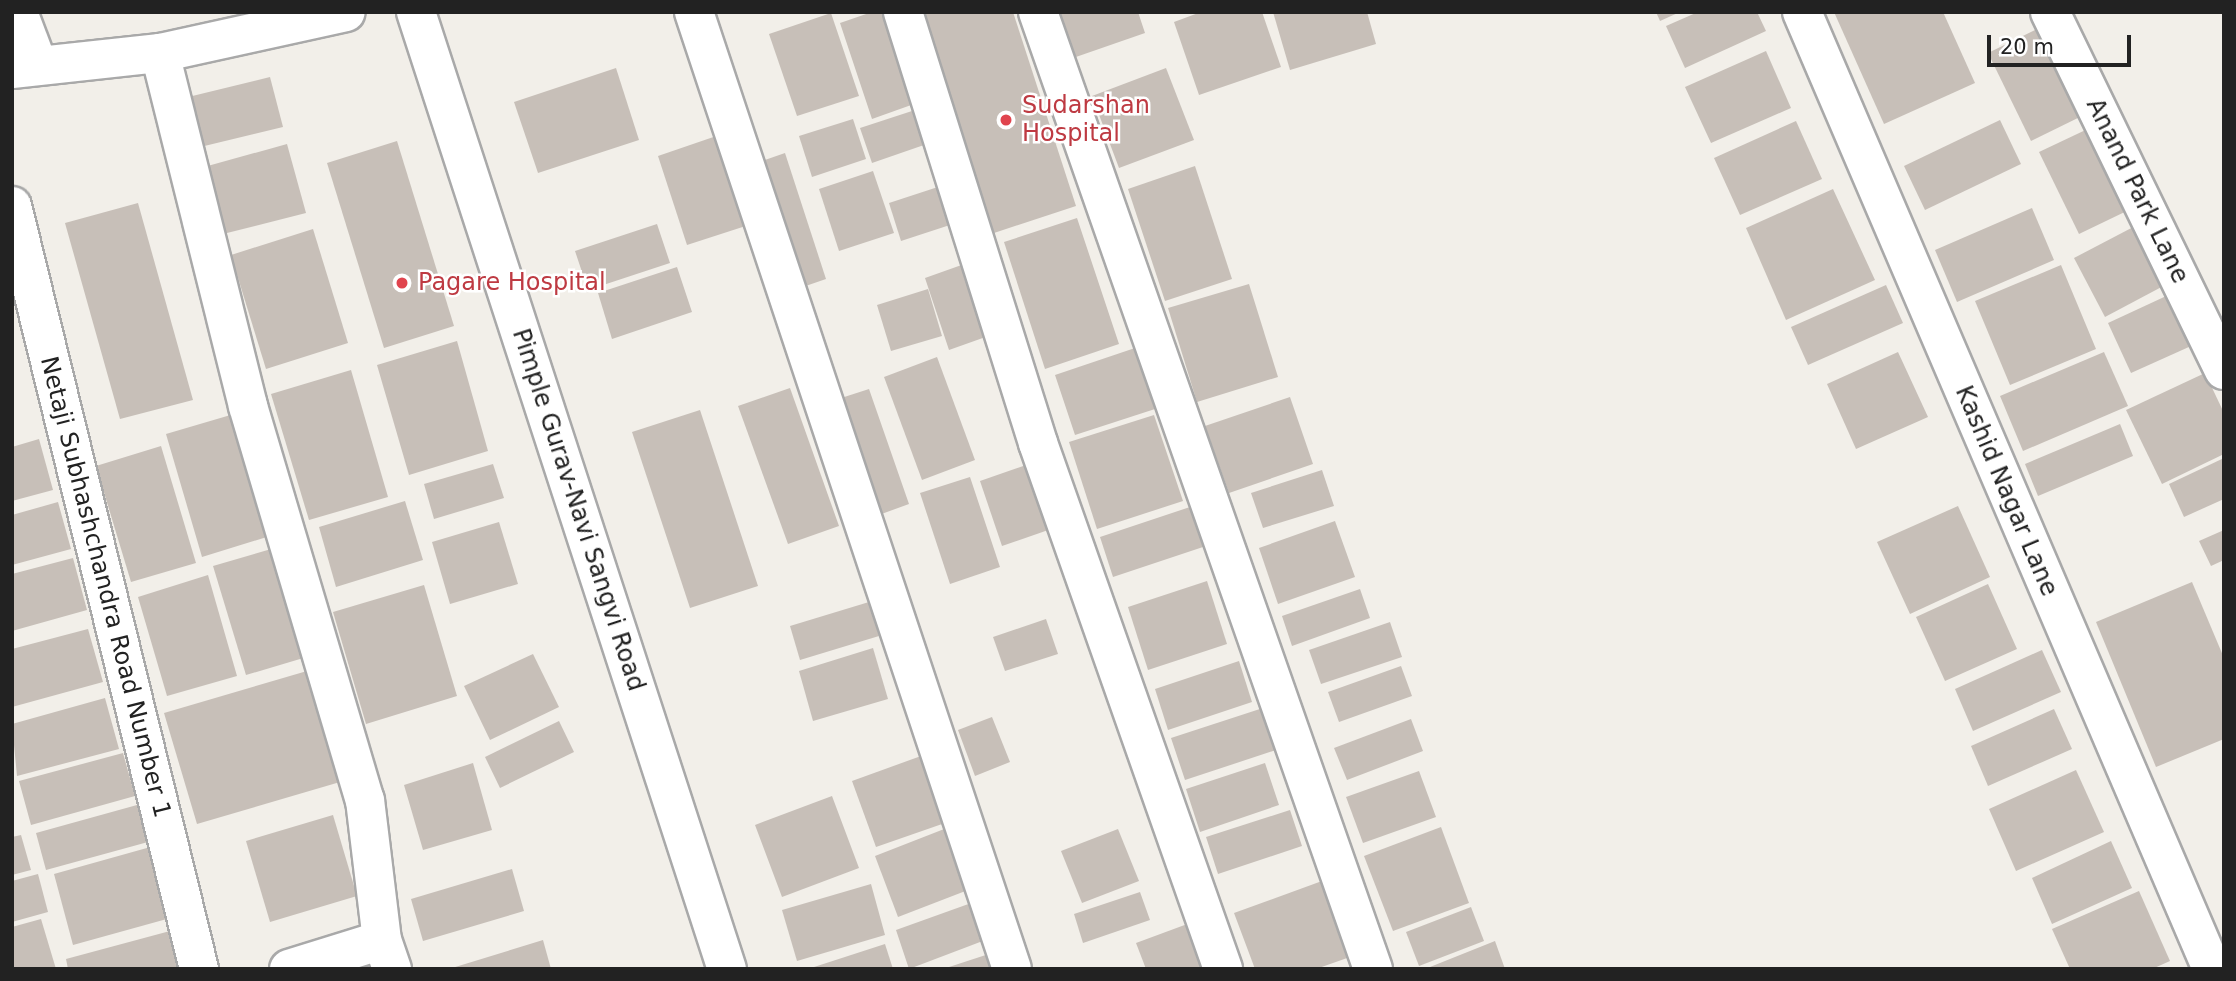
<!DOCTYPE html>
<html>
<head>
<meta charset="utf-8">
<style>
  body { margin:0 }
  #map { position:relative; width:2236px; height:981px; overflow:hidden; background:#f2efe9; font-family:"DejaVu Sans",sans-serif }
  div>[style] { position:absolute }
  .building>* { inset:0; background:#c7bfb8 }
  .roads { filter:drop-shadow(2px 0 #a9a9a9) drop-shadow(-2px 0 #a9a9a9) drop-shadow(0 2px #a9a9a9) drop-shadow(0 -2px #a9a9a9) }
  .minor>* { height:38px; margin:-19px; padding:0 19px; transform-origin:19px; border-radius:19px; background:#fff }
  .dots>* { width:19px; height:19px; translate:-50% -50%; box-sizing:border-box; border:4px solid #fff; border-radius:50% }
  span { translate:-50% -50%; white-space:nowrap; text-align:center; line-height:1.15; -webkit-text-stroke:5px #fff; paint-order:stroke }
  .health-label { font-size:24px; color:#be3a42 }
  .left { translate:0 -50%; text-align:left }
  .street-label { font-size:24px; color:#222 }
  .frame { position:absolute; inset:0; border:14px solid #222; pointer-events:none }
  .scale { position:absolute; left:1987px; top:35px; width:144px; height:32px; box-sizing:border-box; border:4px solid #222; border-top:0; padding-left:9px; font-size:21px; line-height:24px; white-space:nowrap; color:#222; -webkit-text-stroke:5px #fff; paint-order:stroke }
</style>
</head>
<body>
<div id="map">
  <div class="building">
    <div style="clip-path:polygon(872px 12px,884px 12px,914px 104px,872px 119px,840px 23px)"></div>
    <div style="clip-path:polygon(922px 12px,1013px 12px,1076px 206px,994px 233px)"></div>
    <div style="clip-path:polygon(1058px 12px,1138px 12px,1145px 33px,1073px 58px)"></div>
    <div style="clip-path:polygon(1201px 12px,1262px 12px,1281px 67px,1199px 95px,1174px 22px)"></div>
    <div style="clip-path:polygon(1273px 12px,1367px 12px,1376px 44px,1290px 70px)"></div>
    <div style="clip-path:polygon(1656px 12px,1680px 12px,1660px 21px)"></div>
    <div style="clip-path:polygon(1698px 12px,1757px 12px,1766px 31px,1685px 68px,1666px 26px)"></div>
    <div style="clip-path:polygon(1834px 12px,1943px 12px,1975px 83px,1884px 124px)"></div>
    <div style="clip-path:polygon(831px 13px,859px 96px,797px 116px,769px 34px)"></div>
    <div style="clip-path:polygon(2043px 26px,2086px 114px,2031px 141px,1988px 53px)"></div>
    <div style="clip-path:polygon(1766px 51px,1791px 108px,1711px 143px,1685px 87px)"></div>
    <div style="clip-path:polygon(616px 68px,639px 140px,538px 173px,514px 102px)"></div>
    <div style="clip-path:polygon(1166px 68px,1194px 140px,1119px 168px,1092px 96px)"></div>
    <div style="clip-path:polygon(270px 77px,283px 127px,192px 149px,180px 99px)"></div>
    <div style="clip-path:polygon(912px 111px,924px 145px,872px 163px,860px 128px)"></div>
    <div style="clip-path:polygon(853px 119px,866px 159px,812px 177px,799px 136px)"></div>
    <div style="clip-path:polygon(2000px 120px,2021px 164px,1925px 210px,1904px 166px)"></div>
    <div style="clip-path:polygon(1796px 121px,1822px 179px,1740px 215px,1714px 158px)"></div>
    <div style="clip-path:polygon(2094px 126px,2133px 208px,2079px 234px,2039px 152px)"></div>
    <div style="clip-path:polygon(728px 132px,758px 222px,687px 245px,658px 156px)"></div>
    <div style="clip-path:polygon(397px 141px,454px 326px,384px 348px,327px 163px)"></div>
    <div style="clip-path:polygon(287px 144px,306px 213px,223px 234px,204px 167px)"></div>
    <div style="clip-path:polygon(785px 153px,826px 279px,794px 290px,753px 164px)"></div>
    <div style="clip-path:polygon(1195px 166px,1232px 279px,1165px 301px,1128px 189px)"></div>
    <div style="clip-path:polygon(873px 171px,894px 233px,839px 251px,819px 189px)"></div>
    <div style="clip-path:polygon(944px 185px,956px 223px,901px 241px,889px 203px)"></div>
    <div style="clip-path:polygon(1833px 189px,1875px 280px,1786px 320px,1746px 228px)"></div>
    <div style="clip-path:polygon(138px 203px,193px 400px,120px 419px,65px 223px)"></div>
    <div style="clip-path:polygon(2032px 208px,2054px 260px,1957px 302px,1935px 250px)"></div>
    <div style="clip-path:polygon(1077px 218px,1119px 344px,1045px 369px,1004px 242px)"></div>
    <div style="clip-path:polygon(657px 224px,670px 263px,588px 290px,575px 251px)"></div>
    <div style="clip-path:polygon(2139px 224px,2169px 283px,2105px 317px,2074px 258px)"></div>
    <div style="clip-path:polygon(313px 229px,348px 343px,266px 369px,231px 255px)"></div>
    <div style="clip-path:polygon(970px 262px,994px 334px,949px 350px,925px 278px)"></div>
    <div style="clip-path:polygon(2061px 265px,2096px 349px,2010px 385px,1975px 301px)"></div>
    <div style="clip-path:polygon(677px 267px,692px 312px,612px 339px,598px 293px)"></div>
    <div style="clip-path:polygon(1249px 284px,1278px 377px,1197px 402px,1168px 308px)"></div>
    <div style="clip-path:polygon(1886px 285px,1903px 323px,1808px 365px,1791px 327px)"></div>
    <div style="clip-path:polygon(928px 289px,942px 336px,891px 351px,877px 305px)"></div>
    <div style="clip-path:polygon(2177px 291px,2200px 342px,2131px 373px,2108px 323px)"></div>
    <div style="clip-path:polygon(457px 341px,488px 451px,409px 475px,377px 365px)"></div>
    <div style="clip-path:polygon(1135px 348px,1155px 409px,1075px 435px,1055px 375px)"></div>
    <div style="clip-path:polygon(1898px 352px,1928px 417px,1856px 449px,1827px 384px)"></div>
    <div style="clip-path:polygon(2104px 352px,2128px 406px,2023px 451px,2000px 396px)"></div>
    <div style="clip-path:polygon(937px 357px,975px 460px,922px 480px,884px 377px)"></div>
    <div style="clip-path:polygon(351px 370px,388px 497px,309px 520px,271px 394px)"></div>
    <div style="clip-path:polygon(2205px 373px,2224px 413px,2224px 454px,2162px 484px,2126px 410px)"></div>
    <div style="clip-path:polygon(790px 388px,839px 526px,788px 544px,738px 406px)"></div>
    <div style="clip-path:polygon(869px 389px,909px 504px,876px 516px,835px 400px)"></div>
    <div style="clip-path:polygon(1290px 397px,1313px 464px,1229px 493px,1205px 426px)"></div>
    <div style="clip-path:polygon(700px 410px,758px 586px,690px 608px,632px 432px)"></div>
    <div style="clip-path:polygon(234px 414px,270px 536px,202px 557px,166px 434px)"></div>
    <div style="clip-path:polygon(1154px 415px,1183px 501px,1097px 529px,1069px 442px)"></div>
    <div style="clip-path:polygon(2120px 424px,2133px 456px,2038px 496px,2025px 464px)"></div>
    <div style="clip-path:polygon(39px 439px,53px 490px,12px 501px,12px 447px)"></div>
    <div style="clip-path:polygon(161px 446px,196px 563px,131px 582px,96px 466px)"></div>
    <div style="clip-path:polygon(2224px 458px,2224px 499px,2184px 517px,2169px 484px)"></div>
    <div style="clip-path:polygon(1032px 463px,1054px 528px,1002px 546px,980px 481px)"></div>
    <div style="clip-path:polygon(493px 464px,504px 498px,434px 519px,424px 484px)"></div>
    <div style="clip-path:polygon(1322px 470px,1334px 506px,1263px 528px,1251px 493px)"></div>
    <div style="clip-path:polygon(970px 477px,1000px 567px,950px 584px,920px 493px)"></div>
    <div style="clip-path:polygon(405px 501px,423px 560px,336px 587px,319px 527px)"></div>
    <div style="clip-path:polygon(58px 502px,71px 549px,12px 565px,12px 515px)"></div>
    <div style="clip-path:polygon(1196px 505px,1209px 545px,1113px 577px,1100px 537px)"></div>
    <div style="clip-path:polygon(1958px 506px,1990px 577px,1910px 614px,1877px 542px)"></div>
    <div style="clip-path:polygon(1335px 521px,1355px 577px,1278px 604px,1259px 548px)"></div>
    <div style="clip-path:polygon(499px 522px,518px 584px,450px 604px,432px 542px)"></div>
    <div style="clip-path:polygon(2224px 530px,2224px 560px,2211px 566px,2199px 541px)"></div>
    <div style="clip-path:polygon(278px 547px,310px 656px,246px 675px,213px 566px)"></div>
    <div style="clip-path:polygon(73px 558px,87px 610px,12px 631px,12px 574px)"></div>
    <div style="clip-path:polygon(208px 575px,237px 676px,167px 696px,138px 597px)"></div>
    <div style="clip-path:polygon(1207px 581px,1227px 644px,1148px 670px,1128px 607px)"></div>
    <div style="clip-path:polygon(2192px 582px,2224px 658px,2224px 739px,2156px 767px,2096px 622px)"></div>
    <div style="clip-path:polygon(1988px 584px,2017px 649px,1945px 681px,1916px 617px)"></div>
    <div style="clip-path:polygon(424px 585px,457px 696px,366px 724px,333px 612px)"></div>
    <div style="clip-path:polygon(1360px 589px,1370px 618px,1292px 646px,1282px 616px)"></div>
    <div style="clip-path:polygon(869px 602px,879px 636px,800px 660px,790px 626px)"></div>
    <div style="clip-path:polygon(1046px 619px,1058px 654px,1005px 671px,993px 637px)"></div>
    <div style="clip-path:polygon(1390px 622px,1402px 657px,1321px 684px,1309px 650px)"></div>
    <div style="clip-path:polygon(88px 629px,103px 682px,12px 707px,12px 649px)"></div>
    <div style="clip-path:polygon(873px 648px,888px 699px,813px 721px,799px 671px)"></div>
    <div style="clip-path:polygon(2042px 650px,2061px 692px,1973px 731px,1955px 689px)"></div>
    <div style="clip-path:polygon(533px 654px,559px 707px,490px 740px,464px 686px)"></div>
    <div style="clip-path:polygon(1239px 661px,1252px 702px,1168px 730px,1155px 689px)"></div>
    <div style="clip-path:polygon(1401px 666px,1412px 696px,1339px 722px,1328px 692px)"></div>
    <div style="clip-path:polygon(307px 671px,340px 782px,197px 824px,164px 713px)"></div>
    <div style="clip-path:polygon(105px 698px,119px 749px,17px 776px,12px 724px)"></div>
    <div style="clip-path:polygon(1266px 707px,1279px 749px,1185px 780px,1171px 738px)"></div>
    <div style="clip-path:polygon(2054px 709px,2072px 749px,1988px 786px,1971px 746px)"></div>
    <div style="clip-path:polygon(992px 717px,1010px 762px,975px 776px,958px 730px)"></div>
    <div style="clip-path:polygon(1411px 719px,1423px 751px,1347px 780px,1334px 748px)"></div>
    <div style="clip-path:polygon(559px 721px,574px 752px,500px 788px,485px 757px)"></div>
    <div style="clip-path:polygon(123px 753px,135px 796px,31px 825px,19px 781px)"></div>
    <div style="clip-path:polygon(921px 756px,945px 823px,876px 847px,852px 781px)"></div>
    <div style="clip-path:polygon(473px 763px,492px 830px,423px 850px,404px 785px)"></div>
    <div style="clip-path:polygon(1265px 763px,1279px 805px,1200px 832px,1186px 789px)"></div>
    <div style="clip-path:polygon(2076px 770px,2104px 832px,2016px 871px,1989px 809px)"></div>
    <div style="clip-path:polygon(1419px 771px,1436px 817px,1363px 843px,1346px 797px)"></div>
    <div style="clip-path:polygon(832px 796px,859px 868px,782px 897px,755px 825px)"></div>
    <div style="clip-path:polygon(137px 805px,148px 842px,46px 870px,36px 833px)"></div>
    <div style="clip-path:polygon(1290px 810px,1302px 846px,1218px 874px,1206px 837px)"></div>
    <div style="clip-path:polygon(333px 815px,357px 896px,270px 922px,246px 841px)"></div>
    <div style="clip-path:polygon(957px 824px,981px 885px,898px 917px,875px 856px)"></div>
    <div style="clip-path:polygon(1441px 827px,1469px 903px,1393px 931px,1364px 856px)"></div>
    <div style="clip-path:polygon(1118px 829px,1139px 881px,1082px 903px,1061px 851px)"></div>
    <div style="clip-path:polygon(21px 835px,31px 870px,12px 875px,12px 837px)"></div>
    <div style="clip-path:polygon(2111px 841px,2132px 888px,2052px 924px,2032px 878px)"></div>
    <div style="clip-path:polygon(154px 846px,174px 917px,73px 945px,54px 874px)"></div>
    <div style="clip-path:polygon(512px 869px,524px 911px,423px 941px,411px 899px)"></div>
    <div style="clip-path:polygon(38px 874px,48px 912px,12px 922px,12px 881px)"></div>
    <div style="clip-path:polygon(1322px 881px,1350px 957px,1316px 969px,1255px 969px,1234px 913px)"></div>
    <div style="clip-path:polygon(871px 884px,885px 935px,797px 961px,782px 910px)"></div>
    <div style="clip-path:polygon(2139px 891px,2170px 961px,2152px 969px,2070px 969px,2052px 929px)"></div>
    <div style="clip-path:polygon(1140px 892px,1150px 920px,1083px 943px,1074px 914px)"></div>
    <div style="clip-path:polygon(974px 902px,988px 939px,909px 969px,896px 930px)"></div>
    <div style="clip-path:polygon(1471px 907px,1484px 941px,1419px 966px,1406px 932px)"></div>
    <div style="clip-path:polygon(41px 919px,56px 969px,12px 969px,12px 927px)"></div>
    <div style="clip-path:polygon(1190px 923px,1207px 969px,1146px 969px,1136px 943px)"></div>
    <div style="clip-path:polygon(170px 931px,180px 969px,68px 969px,66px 959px)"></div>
    <div style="clip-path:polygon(543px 940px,551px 969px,452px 969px,452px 968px)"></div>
    <div style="clip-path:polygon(1495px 941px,1505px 969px,1425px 969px)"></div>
    <div style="clip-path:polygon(885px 944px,893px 969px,811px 969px,811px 968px)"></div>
    <div style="clip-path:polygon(1001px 950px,1007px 969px,946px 969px,946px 968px)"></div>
  </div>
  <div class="roads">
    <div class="minor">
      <div style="left:18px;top:12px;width:57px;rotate:69.3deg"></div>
      <div style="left:416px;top:12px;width:1006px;rotate:72deg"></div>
      <div style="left:694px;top:12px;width:1008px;rotate:71.62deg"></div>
      <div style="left:903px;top:12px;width:452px;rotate:72.6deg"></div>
      <div style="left:1038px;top:443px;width:558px;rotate:70.62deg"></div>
      <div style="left:1038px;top:12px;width:1014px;rotate:70.71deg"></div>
      <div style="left:1802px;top:12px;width:1041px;rotate:66.81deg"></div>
      <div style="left:2050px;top:12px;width:398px;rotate:64.1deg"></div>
      <div style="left:160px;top:53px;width:364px;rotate:76deg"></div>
      <div style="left:248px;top:406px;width:411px;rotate:73.5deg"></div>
      <div style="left:365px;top:800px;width:141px;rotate:83.1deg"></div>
      <div style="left:382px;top:940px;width:31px;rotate:71deg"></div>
      <div style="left:12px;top:69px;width:149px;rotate:-6.2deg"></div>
      <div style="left:160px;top:53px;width:190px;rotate:-12.4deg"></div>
      <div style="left:12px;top:206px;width:786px;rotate:76.23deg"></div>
      <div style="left:289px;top:969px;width:97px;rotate:-17.3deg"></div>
    </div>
  </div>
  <div class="dots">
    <div style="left:1006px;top:120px;background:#e0444e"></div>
    <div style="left:402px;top:283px;background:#e0444e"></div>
  </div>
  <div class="health-label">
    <span class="left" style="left:1022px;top:120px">Sudarshan<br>Hospital</span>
    <span class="left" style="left:418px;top:283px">Pagare Hospital</span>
  </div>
  <div class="street-label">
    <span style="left:2137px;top:191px;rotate:64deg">Anand Park Lane</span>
    <span style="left:2006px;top:491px;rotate:67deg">Kashid Nagar Lane</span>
    <span style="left:578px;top:510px;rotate:72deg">Pimple Gurav-Navi Sangvi Road</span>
    <span style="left:105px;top:587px;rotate:76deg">Netaji Subhashchandra Road Number 1</span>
  </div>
  <div class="frame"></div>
  <div class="scale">20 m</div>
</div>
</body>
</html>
